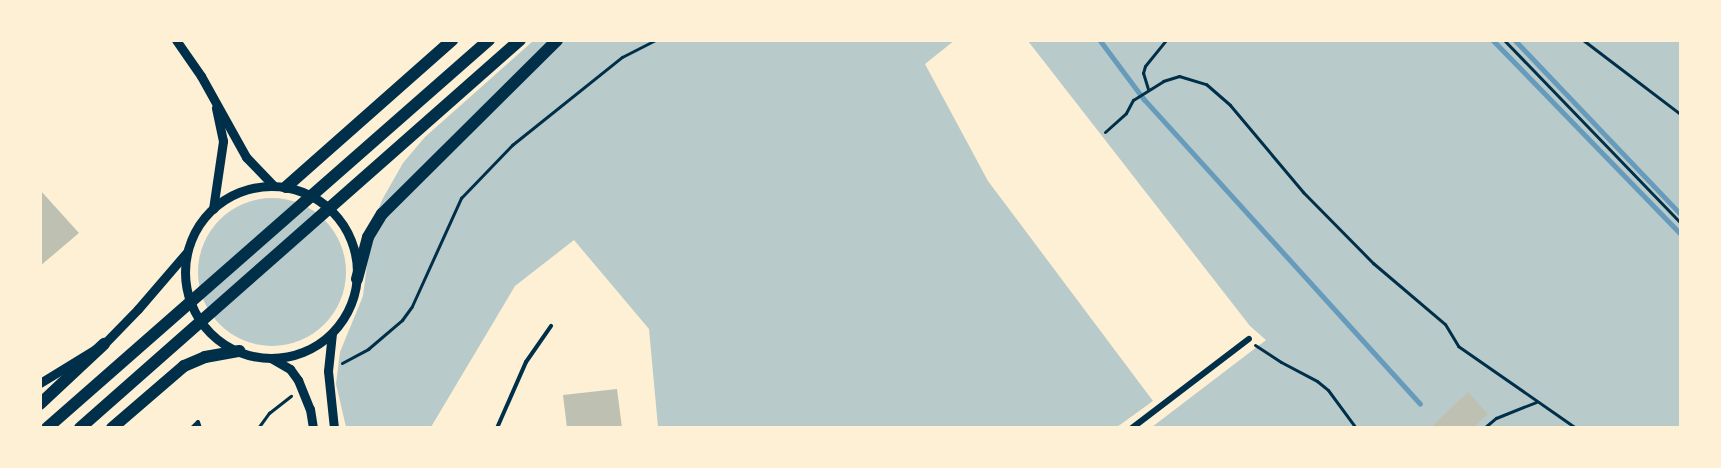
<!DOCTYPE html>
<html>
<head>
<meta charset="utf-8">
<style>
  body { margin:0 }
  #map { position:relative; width:1721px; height:468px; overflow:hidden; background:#fdf0d5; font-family:Helvetica,sans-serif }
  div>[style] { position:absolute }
  .green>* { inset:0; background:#b9caca }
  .round { border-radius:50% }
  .stream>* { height:4.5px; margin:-2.25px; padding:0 2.25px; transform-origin:2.25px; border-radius:2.25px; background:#669bbc }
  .building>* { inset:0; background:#bec0b2 }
  .path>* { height:3px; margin:-1.5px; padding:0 1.5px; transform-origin:1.5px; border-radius:1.5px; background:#003049 }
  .service>* { height:4px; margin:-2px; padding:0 2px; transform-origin:2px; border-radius:2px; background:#003049 }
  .minor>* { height:6px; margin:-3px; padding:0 3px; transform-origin:3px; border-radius:3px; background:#003049 }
  .tertiary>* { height:9px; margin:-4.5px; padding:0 4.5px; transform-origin:4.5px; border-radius:4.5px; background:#003049 }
  .tertiary>.ring { margin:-4.5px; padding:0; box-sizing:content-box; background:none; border:9px solid #003049; border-radius:50% }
  .trunk>* { height:12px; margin:-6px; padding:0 6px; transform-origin:6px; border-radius:6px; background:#003049 }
  span { translate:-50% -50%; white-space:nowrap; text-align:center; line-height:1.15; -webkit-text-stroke:6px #fdf0d5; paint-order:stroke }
  .frame { position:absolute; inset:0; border:42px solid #fdf0d5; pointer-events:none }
</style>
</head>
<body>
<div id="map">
  <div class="green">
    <div style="clip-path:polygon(955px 40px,925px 64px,988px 181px,1153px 401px,1117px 427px,658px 427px,649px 329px,574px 240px,515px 286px,431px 427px,346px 427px,336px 384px,340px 352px,363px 296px,372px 226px,382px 200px,403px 163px,425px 137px,533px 41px)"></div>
    <div style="clip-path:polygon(1028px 41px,1680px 41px,1680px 427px,1152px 427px,1266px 340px,1250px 326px)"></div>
    <div class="round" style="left:198px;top:198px;width:148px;height:148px"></div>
  </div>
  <div class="stream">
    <div style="left:1100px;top:40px;width:74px;rotate:53.3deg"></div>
    <div style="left:1144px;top:99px;width:411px;rotate:47.8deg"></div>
    <div style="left:1493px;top:40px;width:269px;rotate:45.9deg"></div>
    <div style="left:1515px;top:40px;width:239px;rotate:46.4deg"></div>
  </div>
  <div class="building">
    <div style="clip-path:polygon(40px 190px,79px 233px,40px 266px)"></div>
    <div style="clip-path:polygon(617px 389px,622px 428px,567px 428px,563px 395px)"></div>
    <div style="clip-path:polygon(1468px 392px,1488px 414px,1473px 428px,1430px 428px)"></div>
  </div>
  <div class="path">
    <div style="left:1504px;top:40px;width:253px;rotate:46deg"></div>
    <div style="left:1583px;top:40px;width:122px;rotate:37.3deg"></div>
    <div style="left:1148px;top:89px;width:17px;rotate:-107deg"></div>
    <div style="left:1143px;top:73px;width:7px;rotate:-74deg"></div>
    <div style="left:1145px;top:66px;width:33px;rotate:-51deg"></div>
    <div style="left:1105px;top:132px;width:28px;rotate:-42deg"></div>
    <div style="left:1126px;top:113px;width:15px;rotate:-62deg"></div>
    <div style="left:1133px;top:100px;width:36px;rotate:-32deg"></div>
    <div style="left:1163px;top:81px;width:17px;rotate:-17deg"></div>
    <div style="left:1179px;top:76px;width:28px;rotate:17deg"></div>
    <div style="left:1206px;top:84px;width:32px;rotate:41deg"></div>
    <div style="left:1230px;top:105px;width:114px;rotate:50deg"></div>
    <div style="left:1303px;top:192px;width:100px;rotate:45.4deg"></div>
    <div style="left:1373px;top:263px;width:94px;rotate:40.3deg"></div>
    <div style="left:1445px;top:324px;width:26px;rotate:59deg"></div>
    <div style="left:1458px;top:346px;width:144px;rotate:34.8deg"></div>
    <div style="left:1255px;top:345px;width:31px;rotate:33deg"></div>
    <div style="left:1281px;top:362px;width:41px;rotate:27.8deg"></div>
    <div style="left:1317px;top:381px;width:14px;rotate:39deg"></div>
    <div style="left:1328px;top:390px;width:47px;rotate:53.6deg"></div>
    <div style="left:342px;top:363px;width:30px;rotate:-28deg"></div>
    <div style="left:368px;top:349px;width:45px;rotate:-40.5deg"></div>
    <div style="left:402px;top:320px;width:17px;rotate:-54deg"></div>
    <div style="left:412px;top:306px;width:119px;rotate:-65.6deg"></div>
    <div style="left:461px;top:198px;width:74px;rotate:-46.1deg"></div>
    <div style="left:512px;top:145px;width:141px;rotate:-38.7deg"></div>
    <div style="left:622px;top:57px;width:38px;rotate:-27deg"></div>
    <div style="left:258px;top:428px;width:19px;rotate:-54deg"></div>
    <div style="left:269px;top:413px;width:28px;rotate:-38deg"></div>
    <div style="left:1484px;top:428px;width:16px;rotate:-40deg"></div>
    <div style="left:1496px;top:418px;width:43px;rotate:-21.8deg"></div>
  </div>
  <div class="service">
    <div style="left:192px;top:428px;width:8px;rotate:-45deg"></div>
    <div style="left:198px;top:422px;width:6px;rotate:72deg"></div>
    <div style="left:497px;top:428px;width:72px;rotate:-66.3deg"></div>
    <div style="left:526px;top:362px;width:44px;rotate:-55.2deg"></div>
  </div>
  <div class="minor">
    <div style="left:1132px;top:428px;width:147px;rotate:-37.3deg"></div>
  </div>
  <div class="tertiary">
    <div style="left:176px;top:40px;width:44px;rotate:55.2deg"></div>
    <div style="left:201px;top:76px;width:93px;rotate:60.9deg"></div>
    <div style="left:246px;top:157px;width:40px;rotate:46deg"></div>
    <div class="ring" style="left:185px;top:186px;width:163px;height:163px"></div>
    <div style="left:213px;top:209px;width:69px;rotate:-81.6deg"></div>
    <div style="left:223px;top:141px;width:34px;rotate:-102deg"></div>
    <div style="left:332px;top:333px;width:38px;rotate:96deg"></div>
    <div style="left:328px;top:371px;width:57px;rotate:84deg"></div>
    <div style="left:271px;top:358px;width:22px;rotate:30deg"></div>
    <div style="left:290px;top:369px;width:14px;rotate:54deg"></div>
    <div style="left:298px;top:380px;width:31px;rotate:68deg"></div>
    <div style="left:310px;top:409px;width:19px;rotate:81deg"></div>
    <div style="left:40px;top:383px;width:75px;rotate:-31.4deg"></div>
    <div style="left:104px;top:344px;width:49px;rotate:-45.8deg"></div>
    <div style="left:138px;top:309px;width:75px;rotate:-49.3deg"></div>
  </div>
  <div class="trunk">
    <div style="left:286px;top:187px;width:222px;rotate:-41.5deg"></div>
    <div style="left:357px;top:279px;width:43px;rotate:-75.3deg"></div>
    <div style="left:368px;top:237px;width:27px;rotate:-59deg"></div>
    <div style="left:382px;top:214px;width:247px;rotate:-44.8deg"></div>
    <div style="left:40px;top:404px;width:88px;rotate:-43.2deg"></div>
    <div style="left:47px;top:428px;width:588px;rotate:-41.28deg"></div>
    <div style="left:80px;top:428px;width:587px;rotate:-41.41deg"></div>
    <div style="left:112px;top:428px;width:95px;rotate:-40.7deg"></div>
    <div style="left:184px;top:366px;width:23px;rotate:-23deg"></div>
    <div style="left:205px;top:357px;width:35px;rotate:-10deg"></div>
  </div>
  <div class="frame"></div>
</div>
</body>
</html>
